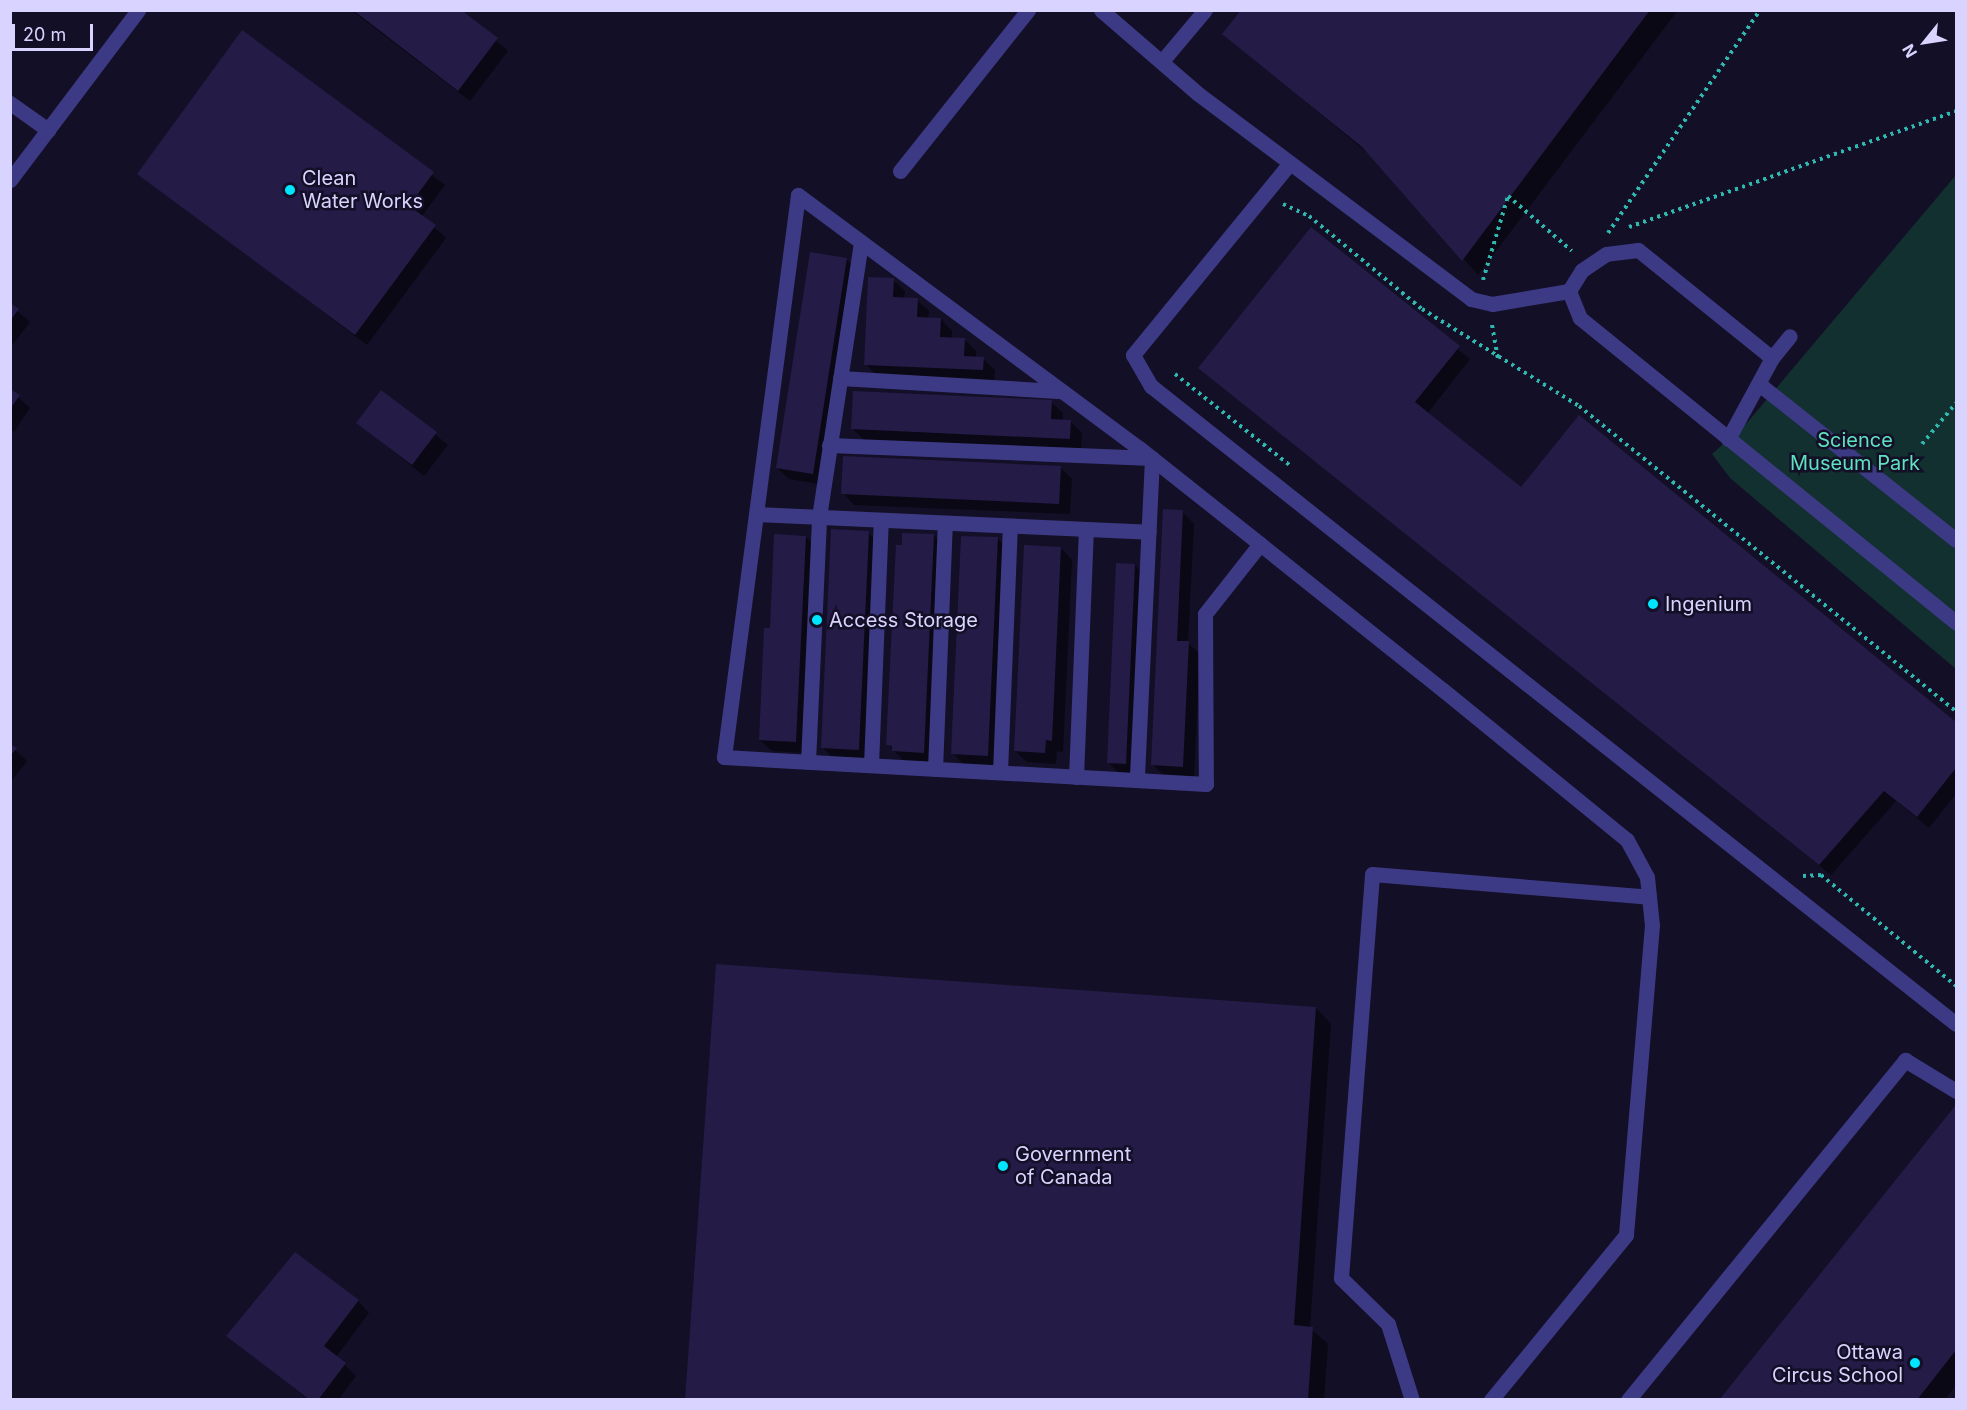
<!DOCTYPE html>
<html>
<head>
<meta charset="utf-8">
<style>
  body { margin:0 }
  #map { position:relative; width:1967px; height:1410px; overflow:hidden; background:#130f26; font-family:Inter,sans-serif }
  div>[style] { position:absolute }
  .green>* { inset:0; background:#12302f }
  .shadow>* { inset:0; background:#0007 }
  .building>* { inset:0; background:#241b47 }
  .path>* { height:4px; margin-top:-2px; transform-origin:0; background:repeating-linear-gradient(90deg,#2fb8b0 0 3px,transparent 0 7.5px) }
  .minor>* { height:15px; margin:-7.5px; padding:0 7.5px; transform-origin:7.5px; border-radius:7.5px; background:#3d3a85 }
  .dots>* { width:16px; height:16px; translate:-50% -50%; box-sizing:border-box; border:3px solid #130f26; border-radius:50% }
  span { translate:-50% -50%; white-space:nowrap; text-align:center; line-height:1.15; -webkit-text-stroke:5px #130f26; paint-order:stroke }
  .poi-label { font-size:20px; color:#d9d4ff }
  .left { translate:0 -50%; text-align:left }
  .right { translate:-100% -50%; text-align:right }
  .park-label { font-size:20px; color:#5fe0c0 }
  .frame { position:absolute; inset:0; border:12px solid #d9d4ff; pointer-events:none }
  .north { position:absolute; left:1895px; top:12px; width:60px; height:60px; -webkit-text-stroke:4px #130f26; paint-order:stroke; rotate:240deg; font-size:16px; font-weight:700; line-height:24px; text-align:center; color:#d9d4ff }
  .north::after { content:''; display:block; margin:auto; width:21px; height:27px; background:#d9d4ff; clip-path:polygon(50% 0,100% 100%,50% 72%,0 100%) }
  .scale { position:absolute; left:12px; top:24px; width:81px; height:27px; box-sizing:border-box; border:3px solid #d9d4ff; border-top:0; padding-left:8px; font-size:18px; line-height:21px; white-space:nowrap; color:#d9d4ff; -webkit-text-stroke:4px #130f26; paint-order:stroke }
</style>
</head>
<body>
<div id="map">
  <div class="green">
    <div style="clip-path:polygon(1956px 175px,1956px 669px,1730px 478px,1712px 454px,1746px 424px)"></div>
  </div>
  <div class="shadow">
    <div style="clip-path:polygon(351px 10px,459px 10px,508px 51px,470px 101px)"></div>
    <div style="clip-path:polygon(1243px 10px,1678px 10px,1478px 275px,1372px 157px,1224px 33px)"></div>
    <div style="clip-path:polygon(242px 33px,445px 185px,422px 216px,446px 238px,367px 345px,139px 173px)"></div>
    <div style="clip-path:polygon(1311px 229px,1470px 359px,1427px 414px,1521px 489px,1579px 417px,1956px 724px,1956px 794px,1929px 828px,1896px 801px,1831px 875px,1212px 379px,1200px 368px)"></div>
    <div style="clip-path:polygon(846px 259px,858px 271px,825px 485px,789px 479px,777px 468px)"></div>
    <div style="clip-path:polygon(893px 280px,905px 291px,904px 299px,917px 300px,929px 311px,928px 319px,941px 319px,952px 331px,952px 339px,964px 339px,976px 351px,976px 358px,983px 359px,995px 370px,994px 381px,877px 376px,866px 364px)"></div>
    <div style="clip-path:polygon(10px 305px,30px 322px,10px 348px)"></div>
    <div style="clip-path:polygon(10px 390px,30px 408px,14px 432px,10px 429px)"></div>
    <div style="clip-path:polygon(382px 392px,448px 445px,424px 476px,358px 423px)"></div>
    <div style="clip-path:polygon(1051px 402px,1063px 413px,1063px 421px,1070px 421px,1082px 433px,1081px 450px,864px 440px,853px 429px)"></div>
    <div style="clip-path:polygon(1060px 467px,1072px 479px,1070px 514px,854px 505px,843px 493px)"></div>
    <div style="clip-path:polygon(1182px 512px,1194px 524px,1188px 643px,1200px 654px,1194px 778px,1164px 776px,1153px 764px)"></div>
    <div style="clip-path:polygon(868px 533px,880px 544px,870px 761px,834px 759px,822px 747px)"></div>
    <div style="clip-path:polygon(934px 535px,945px 547px,935px 764px,905px 762px,888px 744px,903px 546px)"></div>
    <div style="clip-path:polygon(806px 537px,817px 549px,808px 753px,772px 751px,760px 740px,771px 629px)"></div>
    <div style="clip-path:polygon(998px 539px,1009px 550px,999px 767px,964px 765px,953px 753px)"></div>
    <div style="clip-path:polygon(1061px 548px,1072px 560px,1063px 752px,1057px 751px,1056px 764px,1027px 762px,1015px 751px)"></div>
    <div style="clip-path:polygon(1135px 565px,1146px 577px,1138px 775px,1120px 774px,1109px 763px)"></div>
    <div style="clip-path:polygon(10px 745px,27px 761px,10px 783px)"></div>
    <div style="clip-path:polygon(1316px 1008px,1331px 1024px,1310px 1328px,1328px 1344px,1324px 1400px,686px 1400px)"></div>
    <div style="clip-path:polygon(1955px 1108px,1956px 1385px,1945px 1400px,1721px 1400px)"></div>
    <div style="clip-path:polygon(358px 1301px,369px 1313px,336px 1357px,356px 1376px,338px 1400px,309px 1400px,228px 1336px)"></div>
  </div>
  <div class="building">
    <div style="clip-path:polygon(353px 10px,461px 10px,498px 38px,458px 91px)"></div>
    <div style="clip-path:polygon(1241px 10px,1650px 10px,1462px 261px,1362px 147px,1222px 34px)"></div>
    <div style="clip-path:polygon(242px 30px,434px 172px,409px 206px,436px 225px,355px 335px,137px 174px)"></div>
    <div style="clip-path:polygon(1311px 227px,1460px 346px,1415px 402px,1521px 487px,1579px 415px,1956px 722px,1956px 768px,1917px 817px,1884px 791px,1819px 865px,1198px 368px)"></div>
    <div style="clip-path:polygon(810px 252px,847px 258px,813px 474px,776px 468px)"></div>
    <div style="clip-path:polygon(868px 277px,894px 278px,893px 297px,918px 298px,917px 317px,941px 318px,940px 337px,965px 338px,964px 356px,984px 357px,983px 370px,864px 365px)"></div>
    <div style="clip-path:polygon(10px 303px,19px 309px,10px 321px)"></div>
    <div style="clip-path:polygon(10px 389px,20px 395px,10px 409px)"></div>
    <div style="clip-path:polygon(381px 390px,437px 432px,412px 465px,356px 423px)"></div>
    <div style="clip-path:polygon(853px 391px,1052px 400px,1051px 419px,1071px 420px,1070px 439px,851px 429px)"></div>
    <div style="clip-path:polygon(843px 456px,1061px 466px,1059px 504px,841px 494px)"></div>
    <div style="clip-path:polygon(1163px 509px,1183px 510px,1177px 641px,1189px 641px,1183px 767px,1151px 765px)"></div>
    <div style="clip-path:polygon(831px 529px,869px 531px,859px 750px,821px 748px)"></div>
    <div style="clip-path:polygon(902px 533px,934px 534px,924px 753px,892px 751px,892px 746px,886px 745px,896px 545px,902px 545px)"></div>
    <div style="clip-path:polygon(774px 534px,806px 536px,796px 742px,759px 740px,764px 628px,770px 628px)"></div>
    <div style="clip-path:polygon(961px 536px,998px 537px,988px 756px,951px 754px)"></div>
    <div style="clip-path:polygon(1024px 545px,1061px 547px,1052px 741px,1046px 740px,1045px 753px,1014px 751px)"></div>
    <div style="clip-path:polygon(1116px 563px,1135px 564px,1126px 764px,1107px 763px)"></div>
    <div style="clip-path:polygon(10px 744px,17px 748px,10px 756px)"></div>
    <div style="clip-path:polygon(716px 964px,1316px 1007px,1294px 1325px,1313px 1327px,1308px 1400px,685px 1400px)"></div>
    <div style="clip-path:polygon(1955px 1106px,1956px 1350px,1917px 1400px,1719px 1400px)"></div>
    <div style="clip-path:polygon(295px 1252px,359px 1300px,324px 1346px,346px 1363px,318px 1400px,310px 1400px,226px 1336px)"></div>
  </div>
  <div class="path">
    <div style="left:1283px;top:204px;width:29px;rotate:25deg"></div>
    <div style="left:1309px;top:216px;width:146px;rotate:39.5deg"></div>
    <div style="left:1422px;top:309px;width:185px;rotate:31.7deg"></div>
    <div style="left:1579px;top:406px;width:485px;rotate:39deg"></div>
    <div style="left:1629px;top:227px;width:347px;rotate:-19.5deg"></div>
    <div style="left:1608px;top:233px;width:270px;rotate:-55.7deg"></div>
    <div style="left:1483px;top:280px;width:88px;rotate:-73.4deg"></div>
    <div style="left:1508px;top:196px;width:84px;rotate:40.7deg"></div>
    <div style="left:1492px;top:325px;width:35px;rotate:80deg"></div>
    <div style="left:1175px;top:374px;width:149px;rotate:38.5deg"></div>
    <div style="left:1922px;top:444px;width:53px;rotate:-50.3deg"></div>
    <div style="left:1803px;top:876px;width:18px;rotate:-3deg"></div>
    <div style="left:1821px;top:875px;width:175px;rotate:39.4deg"></div>
  </div>
  <div class="minor">
    <div style="left:1101px;top:10px;width:127px;rotate:40.8deg"></div>
    <div style="left:1197px;top:93px;width:343px;rotate:36.9deg"></div>
    <div style="left:1471px;top:299px;width:22px;rotate:13deg"></div>
    <div style="left:1492px;top:304px;width:78px;rotate:-9.6deg"></div>
    <div style="left:1163px;top:60px;width:65px;rotate:-50deg"></div>
    <div style="left:10px;top:103px;width:47px;rotate:35.4deg"></div>
    <div style="left:1290px;top:163px;width:248px;rotate:129.3deg"></div>
    <div style="left:1133px;top:355px;width:36px;rotate:60deg"></div>
    <div style="left:1151px;top:386px;width:1027px;rotate:38.4deg"></div>
    <div style="left:900px;top:171px;width:206px;rotate:-51.5deg"></div>
    <div style="left:10px;top:180px;width:213px;rotate:-53deg"></div>
    <div style="left:1772px;top:358px;width:172px;rotate:-141.1deg"></div>
    <div style="left:1638px;top:250px;width:32px;rotate:173deg"></div>
    <div style="left:1606px;top:254px;width:29px;rotate:146deg"></div>
    <div style="left:1582px;top:270px;width:25px;rotate:122deg"></div>
    <div style="left:1569px;top:291px;width:29px;rotate:68deg"></div>
    <div style="left:1580px;top:318px;width:484px;rotate:39deg"></div>
    <div style="left:840px;top:378px;width:222px;rotate:3.4deg"></div>
    <div style="left:1759px;top:384px;width:251px;rotate:38.4deg"></div>
    <div style="left:1728px;top:439px;width:92px;rotate:-61.5deg"></div>
    <div style="left:1772px;top:358px;width:28px;rotate:-51deg"></div>
    <div style="left:829px;top:445px;width:323px;rotate:2.3deg"></div>
    <div style="left:1152px;top:458px;width:322px;rotate:92.7deg"></div>
    <div style="left:756px;top:514px;width:393px;rotate:2.6deg"></div>
    <div style="left:1260px;top:544px;width:89px;rotate:128.2deg"></div>
    <div style="left:1205px;top:614px;width:170px;rotate:89.7deg"></div>
    <div style="left:1206px;top:784px;width:483px;rotate:-176.8deg"></div>
    <div style="left:724px;top:757px;width:567px;rotate:-82.5deg"></div>
    <div style="left:798px;top:195px;width:425px;rotate:36.6deg"></div>
    <div style="left:1139px;top:448px;width:154px;rotate:38.4deg"></div>
    <div style="left:1260px;top:544px;width:234px;rotate:38.6deg"></div>
    <div style="left:1443px;top:690px;width:237px;rotate:39.2deg"></div>
    <div style="left:1627px;top:840px;width:42px;rotate:61.6deg"></div>
    <div style="left:1647px;top:877px;width:48px;rotate:84.1deg"></div>
    <div style="left:1652px;top:925px;width:311px;rotate:94.8deg"></div>
    <div style="left:1626px;top:1235px;width:213px;rotate:129.3deg"></div>
    <div style="left:808px;top:762px;width:245px;rotate:-87.4deg"></div>
    <div style="left:819px;top:517px;width:278px;rotate:-81.3deg"></div>
    <div style="left:871px;top:765px;width:245px;rotate:-87.7deg"></div>
    <div style="left:935px;top:769px;width:246px;rotate:-87.7deg"></div>
    <div style="left:1000px;top:772px;width:246px;rotate:-87.7deg"></div>
    <div style="left:1076px;top:777px;width:248px;rotate:-87.7deg"></div>
    <div style="left:1412px;top:1400px;width:80px;rotate:-107.5deg"></div>
    <div style="left:1388px;top:1324px;width:66px;rotate:-135.6deg"></div>
    <div style="left:1341px;top:1278px;width:405px;rotate:-85.6deg"></div>
    <div style="left:1372px;top:874px;width:278px;rotate:4.7deg"></div>
    <div style="left:1628px;top:1400px;width:439px;rotate:-50.8deg"></div>
    <div style="left:1905px;top:1060px;width:60px;rotate:31.3deg"></div>
  </div>
  <div class="dots">
    <div style="left:290px;top:190px;background:#00e5ff"></div>
    <div style="left:1653px;top:604px;background:#00e5ff"></div>
    <div style="left:817px;top:620px;background:#00e5ff"></div>
    <div style="left:1003px;top:1166px;background:#00e5ff"></div>
    <div style="left:1915px;top:1363px;background:#00e5ff"></div>
  </div>
  <div class="poi-label">
    <span class="left" style="left:302px;top:190px">Clean<br>Water Works</span>
    <span class="left" style="left:1665px;top:604px">Ingenium</span>
    <span class="left" style="left:829px;top:620px">Access Storage</span>
    <span class="left" style="left:1015px;top:1166px">Government<br>of Canada</span>
    <span class="right" style="left:1903px;top:1364px">Ottawa<br>Circus School</span>
  </div>
  <div class="park-label">
    <span style="left:1855px;top:452px">Science<br>Museum Park</span>
  </div>
  <div class="frame"></div>
  <div class="north">N</div>
  <div class="scale">20 m</div>
</div>
</body>
</html>
